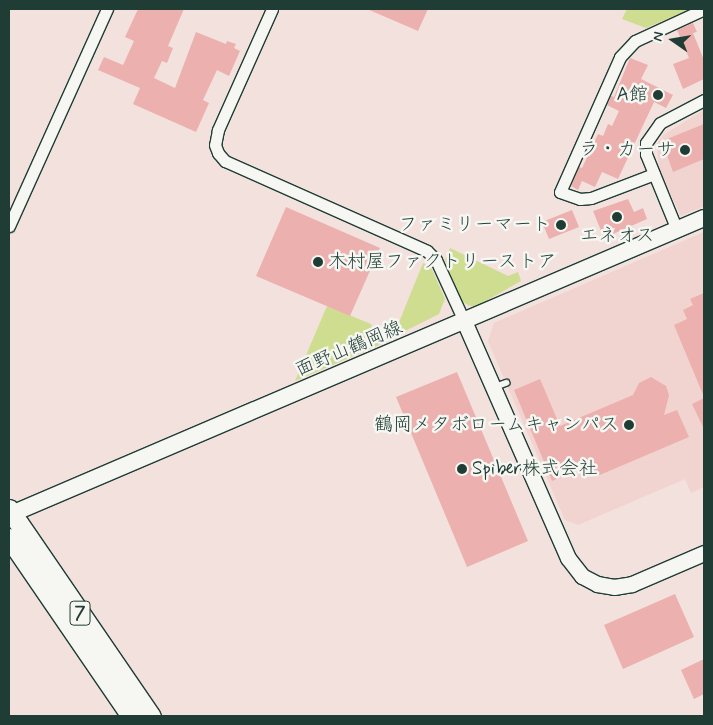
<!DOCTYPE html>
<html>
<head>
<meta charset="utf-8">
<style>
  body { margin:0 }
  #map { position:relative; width:713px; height:725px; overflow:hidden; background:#f3e1de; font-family:Mynerve,"Klee One",sans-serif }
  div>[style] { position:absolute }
  .built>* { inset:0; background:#f1d3d0 }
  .green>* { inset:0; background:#cedd90 }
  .building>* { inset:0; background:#ecb1ae }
  .roads { filter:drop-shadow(1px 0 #1f3d34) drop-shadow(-1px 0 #1f3d34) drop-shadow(0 1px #1f3d34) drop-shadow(0 -1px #1f3d34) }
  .service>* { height:5.5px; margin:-2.75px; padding:0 2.75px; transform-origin:2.75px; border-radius:2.75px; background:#f6f6f2 }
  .minor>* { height:11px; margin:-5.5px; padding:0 5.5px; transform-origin:5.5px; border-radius:5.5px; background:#f6f6f2 }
  .tertiary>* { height:15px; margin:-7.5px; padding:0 7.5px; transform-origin:7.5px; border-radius:7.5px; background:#f6f6f2 }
  .secondary>* { height:16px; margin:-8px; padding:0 8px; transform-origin:8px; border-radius:8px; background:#f6f6f2 }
  .trunk>* { height:19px; margin:-9.5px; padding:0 9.5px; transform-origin:9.5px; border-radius:9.5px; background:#f6f6f2 }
  .dots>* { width:14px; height:14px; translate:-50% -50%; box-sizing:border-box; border:2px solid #f6f6f2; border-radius:50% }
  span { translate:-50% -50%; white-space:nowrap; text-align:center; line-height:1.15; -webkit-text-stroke:5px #f6f6f2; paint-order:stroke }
  .shield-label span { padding:1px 4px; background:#f6f6f2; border:1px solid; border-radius:4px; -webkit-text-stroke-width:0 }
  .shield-label { font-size:18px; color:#1f3d34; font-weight:700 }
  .poi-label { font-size:19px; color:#1f3d34 }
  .right { translate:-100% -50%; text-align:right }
  .left { translate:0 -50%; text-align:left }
  .street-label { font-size:19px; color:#1f3d34 }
  .frame { position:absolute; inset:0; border:10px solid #1f3d34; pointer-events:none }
  .north { position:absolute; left:648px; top:15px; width:50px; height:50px; -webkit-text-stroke:4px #f6f6f2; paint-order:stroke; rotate:283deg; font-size:14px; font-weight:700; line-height:20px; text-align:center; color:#1f3d34 }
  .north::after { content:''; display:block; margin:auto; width:18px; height:22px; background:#1f3d34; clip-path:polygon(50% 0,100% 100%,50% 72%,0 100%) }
</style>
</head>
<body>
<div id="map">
  <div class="built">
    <div style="clip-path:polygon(704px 110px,704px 206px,681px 216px,659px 170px,657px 144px,663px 135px)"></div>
    <div style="clip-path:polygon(704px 232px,704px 487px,691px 493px,685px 479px,578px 525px,565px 520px,488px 341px,494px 323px)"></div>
  </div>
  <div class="green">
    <div style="clip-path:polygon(627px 9px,691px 9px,646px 28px,622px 19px)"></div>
    <div style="clip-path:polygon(450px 248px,508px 276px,518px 272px,521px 281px,475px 307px,468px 305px,460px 300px,445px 260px)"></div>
    <div style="clip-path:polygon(423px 263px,431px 267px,445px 299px,439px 314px,393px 337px)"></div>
    <div style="clip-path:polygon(327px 306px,371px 324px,379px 345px,295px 381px)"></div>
  </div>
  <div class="building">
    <div style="clip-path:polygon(138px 9px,184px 9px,168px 46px,173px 48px,167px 63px,162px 61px,154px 78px,175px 88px,196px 32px,226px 44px,227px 41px,236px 44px,234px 48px,240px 51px,229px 76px,217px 70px,203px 100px,209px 103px,196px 132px,133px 104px,140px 88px,98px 70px,104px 57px,123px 65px,134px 41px,125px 37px)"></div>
    <div style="clip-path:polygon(367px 9px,428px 9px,418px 31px)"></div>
    <div style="clip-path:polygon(693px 23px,697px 32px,693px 33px,704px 60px,704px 79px,683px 89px,673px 64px,689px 58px,677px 30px)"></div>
    <div style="clip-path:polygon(630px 58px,648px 65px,641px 79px,673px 95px,666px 108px,654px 102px,618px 179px,602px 172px,595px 187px,582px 181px,578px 190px,571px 186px,579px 167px,582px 168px,598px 134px,603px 136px,608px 124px,612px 126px,619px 111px,607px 105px,611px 96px,614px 97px)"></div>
    <div style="clip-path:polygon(704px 124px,704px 159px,673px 172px,662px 141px)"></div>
    <div style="clip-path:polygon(628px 199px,634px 212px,643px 208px,647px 219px,604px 238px,593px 211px)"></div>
    <div style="clip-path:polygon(286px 207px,380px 248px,350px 316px,256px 276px)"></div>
    <div style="clip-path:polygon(572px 210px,579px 227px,549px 239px,542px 222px)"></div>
    <div style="clip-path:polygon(704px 293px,704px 397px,674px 325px,687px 319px,683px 310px,693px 305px,690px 299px)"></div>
    <div style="clip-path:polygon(457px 372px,528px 541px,467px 567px,396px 397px)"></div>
    <div style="clip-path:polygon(651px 377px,666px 386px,669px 395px,664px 415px,677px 410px,689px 437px,595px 477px,590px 464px,552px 481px,514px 390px,540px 379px,560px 426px,633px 395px,639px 383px)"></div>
    <div style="clip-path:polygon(704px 398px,704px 429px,692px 404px)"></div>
    <div style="clip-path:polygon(675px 594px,694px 637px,623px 669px,604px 625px)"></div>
    <div style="clip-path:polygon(704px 659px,704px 694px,694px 699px,681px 670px)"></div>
  </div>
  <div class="roads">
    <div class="service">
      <div style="left:495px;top:387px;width:12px;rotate:-20deg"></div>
    </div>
    <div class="minor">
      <div style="left:272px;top:9px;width:133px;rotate:114.1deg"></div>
      <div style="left:218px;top:130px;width:15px;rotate:101deg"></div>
      <div style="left:215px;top:145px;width:9px;rotate:69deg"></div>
      <div style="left:218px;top:153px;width:11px;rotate:49deg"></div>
      <div style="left:225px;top:161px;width:221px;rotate:24deg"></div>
      <div style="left:427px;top:251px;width:13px;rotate:45deg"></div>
      <div style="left:436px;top:260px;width:67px;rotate:65.3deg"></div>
      <div style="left:654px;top:174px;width:67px;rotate:159.1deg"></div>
      <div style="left:591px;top:198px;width:11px;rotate:175deg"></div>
      <div style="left:580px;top:199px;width:21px;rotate:-161deg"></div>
      <div style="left:560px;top:192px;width:148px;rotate:-66deg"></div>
      <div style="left:620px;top:57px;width:22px;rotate:-47deg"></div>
      <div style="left:635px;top:41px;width:74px;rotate:-24.8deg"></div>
      <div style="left:9px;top:226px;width:238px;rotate:-65.7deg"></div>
      <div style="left:677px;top:230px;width:82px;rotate:-112.2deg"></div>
      <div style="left:646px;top:154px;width:11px;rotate:-90deg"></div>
      <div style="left:646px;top:143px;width:24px;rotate:-55deg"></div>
      <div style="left:660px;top:123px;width:50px;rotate:-27.6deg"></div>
    </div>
    <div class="tertiary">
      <div style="left:464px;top:321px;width:259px;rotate:66.3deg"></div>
      <div style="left:568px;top:558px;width:23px;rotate:52deg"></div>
      <div style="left:582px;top:576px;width:17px;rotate:28deg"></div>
      <div style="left:597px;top:584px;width:17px;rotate:10deg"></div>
      <div style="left:614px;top:587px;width:18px;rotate:-9deg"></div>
      <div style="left:632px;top:584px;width:78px;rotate:-23.3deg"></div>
    </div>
    <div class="secondary">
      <div style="left:9px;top:515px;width:756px;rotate:-23.14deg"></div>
    </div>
    <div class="trunk">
      <div style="left:9px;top:509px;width:251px;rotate:55.6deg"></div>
      <div style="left:9px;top:538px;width:216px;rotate:55.6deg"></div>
    </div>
  </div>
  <div class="dots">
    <div style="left:658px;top:95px;background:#1f3d34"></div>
    <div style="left:685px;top:150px;background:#1f3d34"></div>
    <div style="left:617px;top:217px;background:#1f3d34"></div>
    <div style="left:561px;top:225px;background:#1f3d34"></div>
    <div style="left:318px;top:262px;background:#1f3d34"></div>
    <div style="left:629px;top:425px;background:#1f3d34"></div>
    <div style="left:462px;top:469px;background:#1f3d34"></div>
  </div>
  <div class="shield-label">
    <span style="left:80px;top:613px">7</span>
  </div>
  <div class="poi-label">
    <span class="right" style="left:648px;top:95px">A館</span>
    <span class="right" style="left:675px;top:150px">ラ・カーサ</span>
    <span class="right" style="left:551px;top:225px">ファミリーマート</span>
    <span style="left:617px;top:236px">エネオス</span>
    <span class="left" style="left:328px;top:262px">木村屋ファクトリーストア</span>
    <span class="right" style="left:619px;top:425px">鶴岡メタボロームキャンパス</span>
    <span class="left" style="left:472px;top:469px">Spiber株式会社</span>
  </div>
  <div class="street-label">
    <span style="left:349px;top:349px;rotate:-23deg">面野山鶴岡線</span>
  </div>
  <div class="frame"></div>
  <div class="north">N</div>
</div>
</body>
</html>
